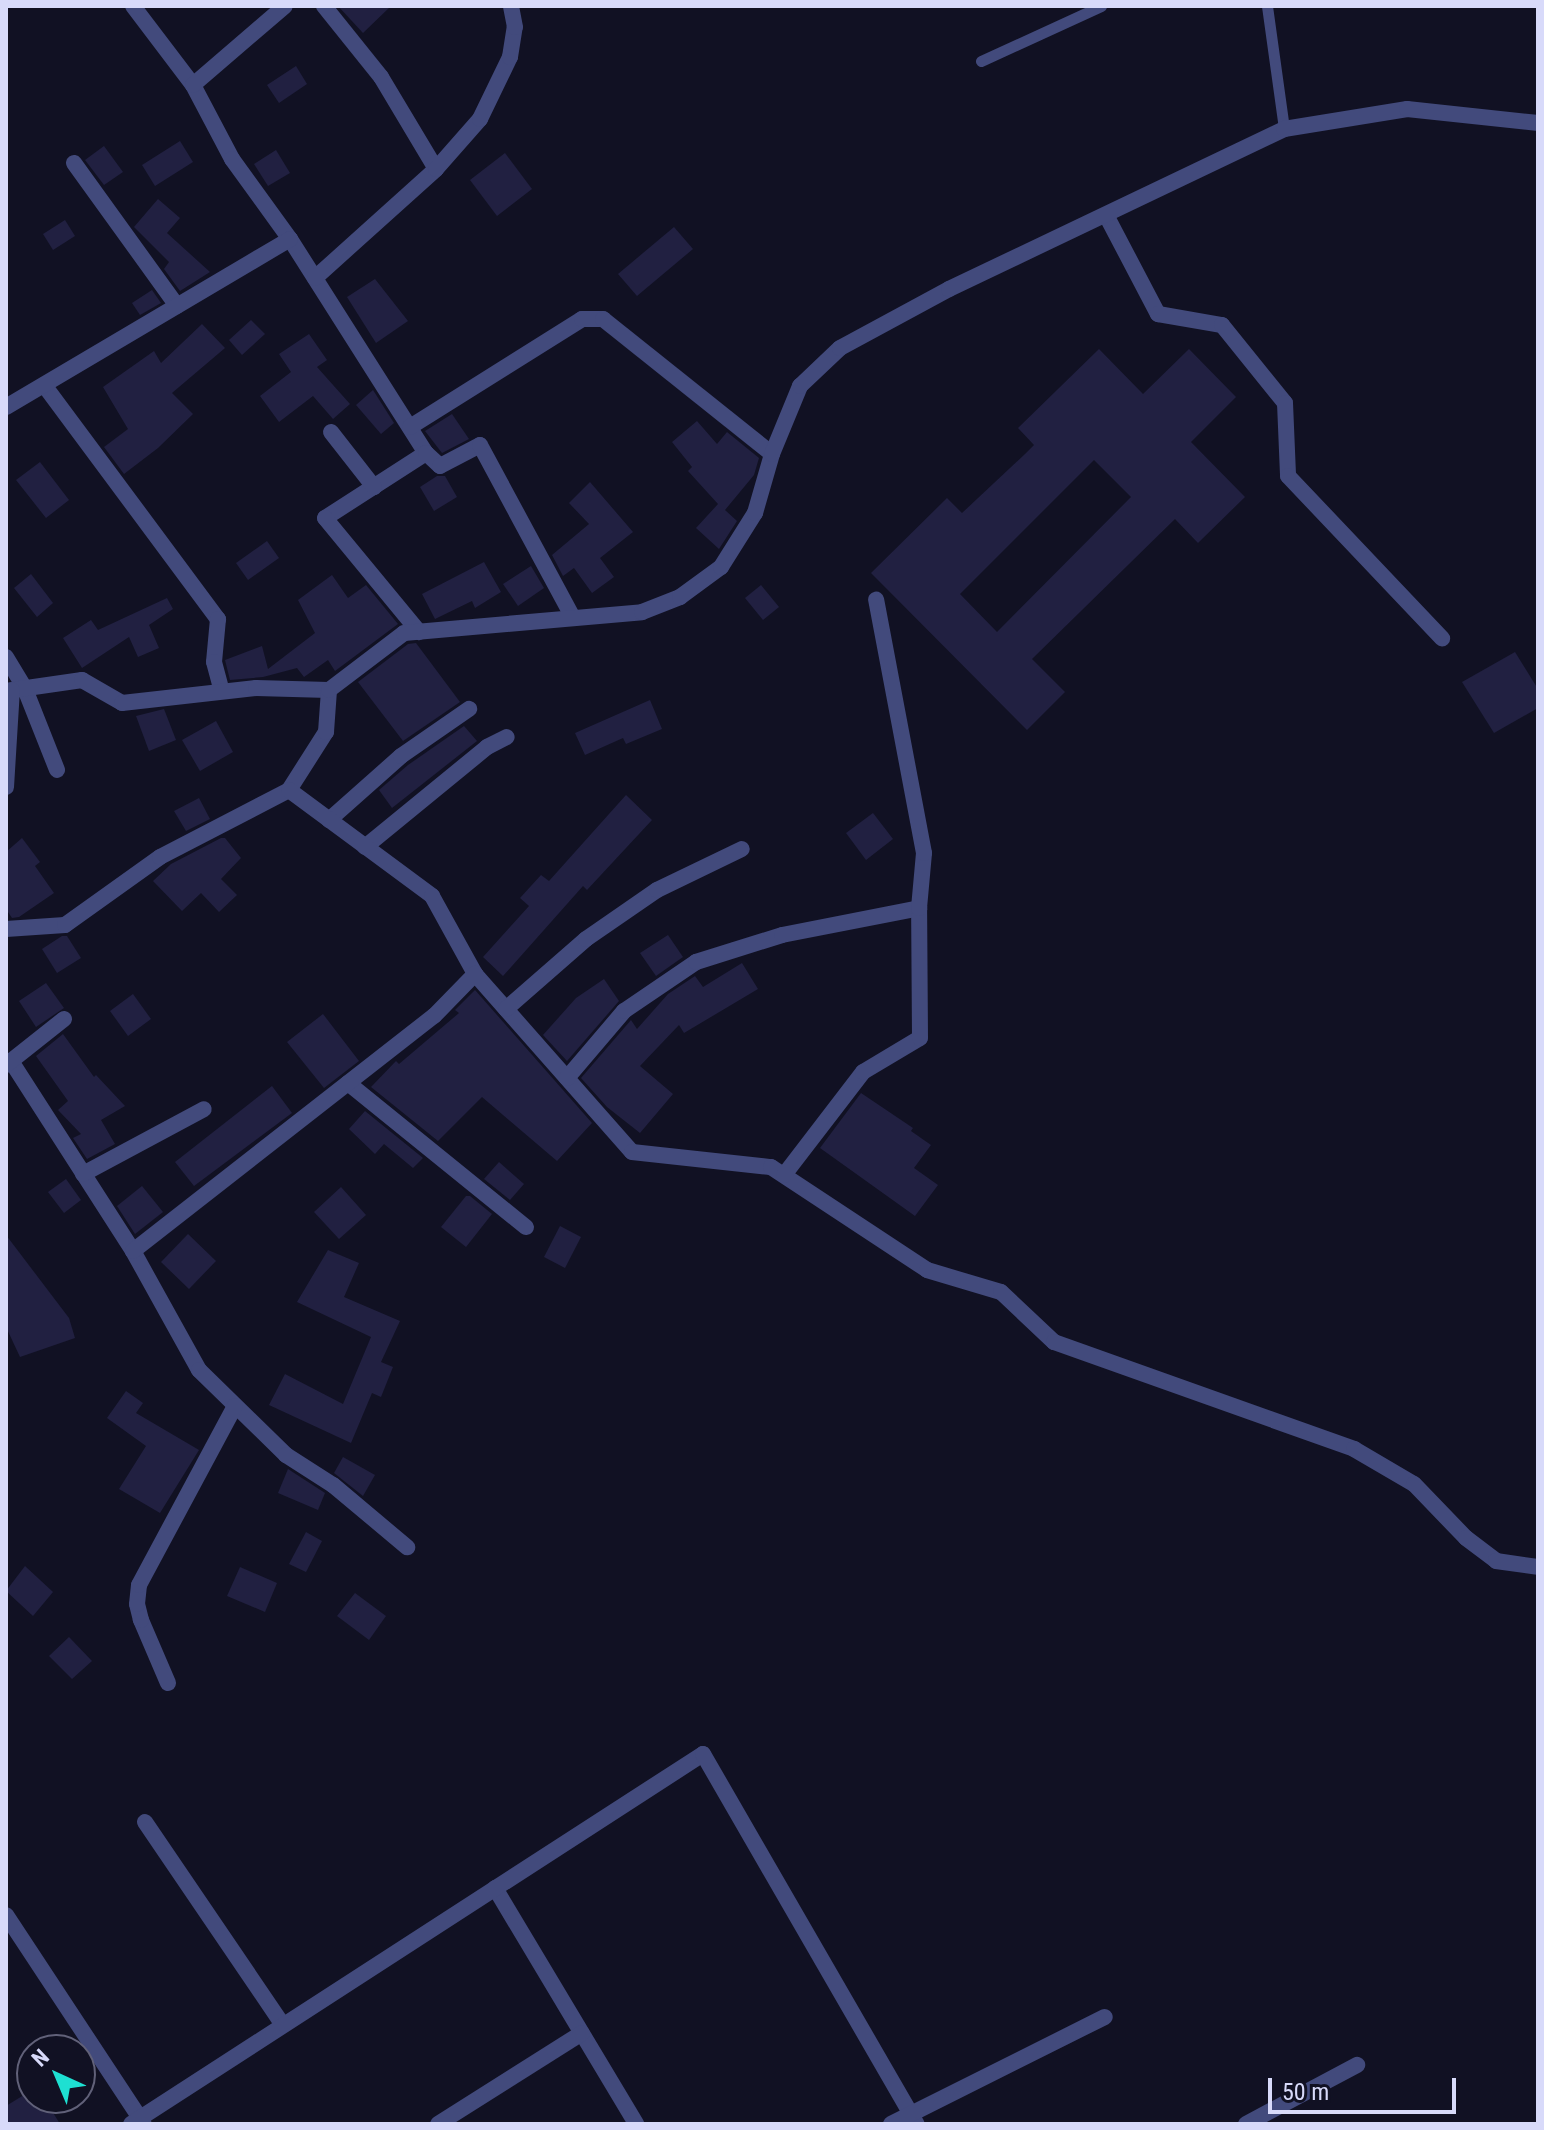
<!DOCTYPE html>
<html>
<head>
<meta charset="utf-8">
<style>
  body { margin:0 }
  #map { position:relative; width:1544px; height:2130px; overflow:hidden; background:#111123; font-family:"Roboto Condensed",sans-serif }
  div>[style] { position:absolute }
  .building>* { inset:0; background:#212041 }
  .service>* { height:11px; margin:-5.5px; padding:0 5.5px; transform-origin:5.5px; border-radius:5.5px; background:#424a7c }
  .minor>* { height:16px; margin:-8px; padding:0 8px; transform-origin:8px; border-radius:8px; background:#424a7c }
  span { translate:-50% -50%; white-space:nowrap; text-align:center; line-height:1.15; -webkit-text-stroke:6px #111123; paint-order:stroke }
  .frame { position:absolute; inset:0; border:8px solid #d8dafa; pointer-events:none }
  .north { position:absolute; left:16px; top:2034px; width:80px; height:80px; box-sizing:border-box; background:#111123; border:2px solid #616179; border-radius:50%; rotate:316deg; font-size:22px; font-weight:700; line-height:32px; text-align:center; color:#d8dafa }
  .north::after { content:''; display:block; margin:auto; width:28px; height:36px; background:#1ee0d2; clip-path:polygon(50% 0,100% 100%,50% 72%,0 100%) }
  .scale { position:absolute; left:1268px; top:2078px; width:188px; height:36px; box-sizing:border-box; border:4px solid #d8dafa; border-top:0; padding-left:10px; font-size:24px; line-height:28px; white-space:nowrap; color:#d8dafa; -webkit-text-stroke:6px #111123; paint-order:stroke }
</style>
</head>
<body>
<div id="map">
  <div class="building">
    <div style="clip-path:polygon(338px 6px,391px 6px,363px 33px)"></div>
    <div style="clip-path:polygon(296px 66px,307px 84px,279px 103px,267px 85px)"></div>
    <div style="clip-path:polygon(180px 141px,193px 162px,155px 186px,142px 165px)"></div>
    <div style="clip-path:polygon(104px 146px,123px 172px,104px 185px,85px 160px)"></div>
    <div style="clip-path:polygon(276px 150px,290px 173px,268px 186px,254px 164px)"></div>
    <div style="clip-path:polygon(505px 153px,532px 189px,497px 216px,470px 180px)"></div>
    <div style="clip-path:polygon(158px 199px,180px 218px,167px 233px,210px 272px,180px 291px,164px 269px,169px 262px,134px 227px)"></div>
    <div style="clip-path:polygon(65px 220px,75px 236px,53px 250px,43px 234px)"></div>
    <div style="clip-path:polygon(674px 227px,693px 249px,637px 296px,618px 274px)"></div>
    <div style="clip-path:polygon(375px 279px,408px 321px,376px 343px,347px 297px)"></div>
    <div style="clip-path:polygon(152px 290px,161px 303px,140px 315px,132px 303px)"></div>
    <div style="clip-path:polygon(251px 320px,265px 334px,242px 355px,229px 340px)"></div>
    <div style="clip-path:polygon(202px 324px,225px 348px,172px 393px,193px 414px,158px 448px,124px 474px,104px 447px,128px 429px,103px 387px,154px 351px,161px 363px)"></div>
    <div style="clip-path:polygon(309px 334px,327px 360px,317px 367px,350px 404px,333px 419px,313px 396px,279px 422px,260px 396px,291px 372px,279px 354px)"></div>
    <div style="clip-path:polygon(evenodd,1099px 349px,1143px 394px,1189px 349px,1236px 397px,1191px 442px,1245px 497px,1198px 543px,1175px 519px,1032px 659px,1065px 692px,1027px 730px,871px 573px,947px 498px,962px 513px,1025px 454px,1034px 445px,1018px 428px,1099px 349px,1094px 460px,1131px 497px,997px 632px,960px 594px,1094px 460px)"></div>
    <div style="clip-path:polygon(373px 390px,394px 423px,381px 434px,356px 405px)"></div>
    <div style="clip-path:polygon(452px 414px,469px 439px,442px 453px,425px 431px)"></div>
    <div style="clip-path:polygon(697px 421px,717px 444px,727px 432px,759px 458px,754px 475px,725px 510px,737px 521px,719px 549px,696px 528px,718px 504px,688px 471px,692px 467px,672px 442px)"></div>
    <div style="clip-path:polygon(40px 462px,69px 500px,46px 518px,16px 480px)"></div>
    <div style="clip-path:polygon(437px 476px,445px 476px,457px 497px,434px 511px,420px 487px)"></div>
    <div style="clip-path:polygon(590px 482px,633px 532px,600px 558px,614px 577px,592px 593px,574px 568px,563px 576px,552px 555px,589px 524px,569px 503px)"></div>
    <div style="clip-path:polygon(267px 541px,279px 558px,248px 580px,236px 563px)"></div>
    <div style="clip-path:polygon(484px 562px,501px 592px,475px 608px,472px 601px,435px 619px,422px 594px)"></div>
    <div style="clip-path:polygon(531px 566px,544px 588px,518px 606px,503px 584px)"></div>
    <div style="clip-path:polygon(31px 574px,53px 603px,37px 617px,14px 588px)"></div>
    <div style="clip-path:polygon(332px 575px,348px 598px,366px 585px,398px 624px,335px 671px,328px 660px,304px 677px,297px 668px,263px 677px,230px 680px,225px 660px,262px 646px,268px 669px,315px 633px,298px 600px)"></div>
    <div style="clip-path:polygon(761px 585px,779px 607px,763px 620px,745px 598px)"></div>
    <div style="clip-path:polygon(167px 598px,173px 609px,149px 625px,159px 648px,138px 657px,129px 637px,82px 668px,63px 638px,91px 620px,98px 630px)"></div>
    <div style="clip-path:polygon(416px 643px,460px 702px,403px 741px,358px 682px,408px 644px)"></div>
    <div style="clip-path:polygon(1515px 652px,1538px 689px,1538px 708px,1494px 733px,1462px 682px)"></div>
    <div style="clip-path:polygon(650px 700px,662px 729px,626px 744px,623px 738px,585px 755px,575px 733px)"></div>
    <div style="clip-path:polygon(164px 709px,176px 740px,149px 751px,136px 716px)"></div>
    <div style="clip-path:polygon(216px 721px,233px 752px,200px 771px,182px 740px)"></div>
    <div style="clip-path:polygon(464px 726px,477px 741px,392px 808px,379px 790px,408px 765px)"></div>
    <div style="clip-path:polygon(626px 795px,652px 820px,587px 890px,583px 886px,503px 976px,483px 957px,529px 906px,520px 898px,541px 875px,549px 881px)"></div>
    <div style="clip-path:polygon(199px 798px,210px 819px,186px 831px,174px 811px)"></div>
    <div style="clip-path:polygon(873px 813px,893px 839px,866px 860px,846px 833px)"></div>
    <div style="clip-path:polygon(22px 838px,40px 862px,35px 866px,54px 893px,19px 917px,12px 918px,6px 909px,6px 852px)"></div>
    <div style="clip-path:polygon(221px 838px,225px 838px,241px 858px,221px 879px,237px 895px,219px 912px,201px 893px,182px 911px,153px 881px,171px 864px)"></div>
    <div style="clip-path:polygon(668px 935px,683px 957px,656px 976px,640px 953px)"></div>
    <div style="clip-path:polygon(62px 936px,67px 936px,81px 958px,57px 973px,42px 949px)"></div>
    <div style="clip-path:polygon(742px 963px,758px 989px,684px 1033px,679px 1025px,640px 1066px,673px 1094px,640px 1133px,607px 1107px,581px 1078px,631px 1020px,637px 1029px,668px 994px,695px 976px,703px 987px)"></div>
    <div style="clip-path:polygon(604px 979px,619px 1001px,567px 1061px,543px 1035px,576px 998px)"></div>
    <div style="clip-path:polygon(46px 983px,64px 1008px,36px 1027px,19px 1001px)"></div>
    <div style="clip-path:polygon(475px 990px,592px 1123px,557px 1161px,482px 1097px,438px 1141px,371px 1087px,396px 1061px,399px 1064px,459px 1013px,455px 1010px)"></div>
    <div style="clip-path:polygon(133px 994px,151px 1019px,128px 1036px,110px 1011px)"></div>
    <div style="clip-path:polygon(323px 1014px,359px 1061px,324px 1088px,287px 1042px)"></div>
    <div style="clip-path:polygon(63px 1034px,94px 1077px,96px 1075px,125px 1106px,101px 1120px,115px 1144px,87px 1159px,73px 1138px,81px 1134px,58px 1110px,68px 1101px,36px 1056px)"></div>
    <div style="clip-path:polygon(272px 1086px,292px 1113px,194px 1186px,175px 1162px)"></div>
    <div style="clip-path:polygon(861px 1093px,913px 1128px,911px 1131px,931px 1145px,914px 1168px,938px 1185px,915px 1216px,820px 1148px)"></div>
    <div style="clip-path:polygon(365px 1111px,423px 1158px,413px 1168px,384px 1144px,375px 1154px,349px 1129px)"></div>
    <div style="clip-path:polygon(499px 1162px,524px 1184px,510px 1200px,484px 1179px)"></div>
    <div style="clip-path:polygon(66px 1179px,81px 1200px,64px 1213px,48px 1192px)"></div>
    <div style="clip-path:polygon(142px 1186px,163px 1212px,135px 1234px,117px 1206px)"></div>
    <div style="clip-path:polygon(341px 1187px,366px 1215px,339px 1239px,314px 1212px)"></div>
    <div style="clip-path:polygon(466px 1196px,470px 1196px,492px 1214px,466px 1247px,441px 1227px)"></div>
    <div style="clip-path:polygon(560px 1226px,581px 1237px,565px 1268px,544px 1257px)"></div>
    <div style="clip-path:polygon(188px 1234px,216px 1261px,189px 1289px,161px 1262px)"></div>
    <div style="clip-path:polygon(6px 1235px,69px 1318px,75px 1338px,20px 1357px,6px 1327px)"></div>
    <div style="clip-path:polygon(328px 1250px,359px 1263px,344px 1297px,400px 1321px,381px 1362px,393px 1367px,381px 1397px,372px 1393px,351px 1443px,269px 1405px,285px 1374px,343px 1404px,371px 1337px,297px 1302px)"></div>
    <div style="clip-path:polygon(126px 1391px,143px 1403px,136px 1413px,199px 1450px,160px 1513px,119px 1489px,146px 1446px,107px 1418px)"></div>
    <div style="clip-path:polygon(343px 1457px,375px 1475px,363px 1496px,334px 1473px)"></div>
    <div style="clip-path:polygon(288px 1469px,325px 1493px,318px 1510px,278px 1493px)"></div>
    <div style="clip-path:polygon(306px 1532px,322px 1541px,306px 1572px,289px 1564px)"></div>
    <div style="clip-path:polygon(25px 1566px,53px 1592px,33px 1616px,6px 1591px)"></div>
    <div style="clip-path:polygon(240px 1567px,277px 1583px,265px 1612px,227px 1596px)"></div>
    <div style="clip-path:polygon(355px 1593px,386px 1616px,369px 1640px,337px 1616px)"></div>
    <div style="clip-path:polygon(69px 1637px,92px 1661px,72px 1679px,49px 1656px)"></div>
    <div style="clip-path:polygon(32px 2090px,32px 2098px,44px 2098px,60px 2124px,6px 2124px,6px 2106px)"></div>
  </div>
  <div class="service">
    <div style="left:1267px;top:6px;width:124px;rotate:82.1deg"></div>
    <div style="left:981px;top:61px;width:132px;rotate:-24.6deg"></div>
  </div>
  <div class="minor">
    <div style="left:133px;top:6px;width:99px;rotate:52.8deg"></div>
    <div style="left:193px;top:85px;width:84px;rotate:62.2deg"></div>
    <div style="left:232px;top:159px;width:99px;rotate:54.1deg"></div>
    <div style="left:290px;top:239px;width:254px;rotate:57.6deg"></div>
    <div style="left:426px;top:453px;width:120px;rotate:147.2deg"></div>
    <div style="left:325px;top:518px;width:148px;rotate:50.5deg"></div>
    <div style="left:324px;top:6px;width:91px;rotate:51.2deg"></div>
    <div style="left:381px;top:77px;width:107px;rotate:59.1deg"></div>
    <div style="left:193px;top:85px;width:121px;rotate:-40.7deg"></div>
    <div style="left:74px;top:163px;width:176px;rotate:54.2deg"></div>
    <div style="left:1106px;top:215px;width:112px;rotate:62.3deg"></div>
    <div style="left:1158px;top:314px;width:65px;rotate:9.8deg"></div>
    <div style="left:1222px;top:325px;width:100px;rotate:51.1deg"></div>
    <div style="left:1285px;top:403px;width:73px;rotate:87.6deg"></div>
    <div style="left:1288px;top:476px;width:224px;rotate:46.5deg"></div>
    <div style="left:315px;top:278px;width:163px;rotate:-42deg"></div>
    <div style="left:436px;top:169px;width:67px;rotate:-48.7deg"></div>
    <div style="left:480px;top:119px;width:69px;rotate:-64.2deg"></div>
    <div style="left:510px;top:57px;width:30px;rotate:-81deg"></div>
    <div style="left:515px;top:27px;width:21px;rotate:-101deg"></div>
    <div style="left:44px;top:385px;width:292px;rotate:53.4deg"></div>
    <div style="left:218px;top:619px;width:43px;rotate:95.3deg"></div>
    <div style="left:214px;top:662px;width:30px;rotate:75deg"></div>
    <div style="left:6px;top:407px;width:330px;rotate:-30.6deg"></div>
    <div style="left:410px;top:427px;width:203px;rotate:-32.1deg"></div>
    <div style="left:582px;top:319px;width:21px"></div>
    <div style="left:603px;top:319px;width:216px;rotate:38.6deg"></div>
    <div style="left:331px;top:432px;width:70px;rotate:52deg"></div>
    <div style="left:426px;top:453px;width:19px;rotate:43deg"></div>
    <div style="left:440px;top:466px;width:45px;rotate:-27.7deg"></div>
    <div style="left:480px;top:445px;width:194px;rotate:61.7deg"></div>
    <div style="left:6px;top:657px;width:37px;rotate:59deg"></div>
    <div style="left:25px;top:689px;width:87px;rotate:68.4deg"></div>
    <div style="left:6px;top:691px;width:77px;rotate:-8.2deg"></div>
    <div style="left:82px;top:680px;width:46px;rotate:29.9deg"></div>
    <div style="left:122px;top:703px;width:135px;rotate:-6.4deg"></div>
    <div style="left:256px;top:688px;width:73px;rotate:1.6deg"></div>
    <div style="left:6px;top:787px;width:97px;rotate:-86.5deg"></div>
    <div style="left:289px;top:790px;width:69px;rotate:-57.5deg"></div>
    <div style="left:326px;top:732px;width:42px;rotate:-85.9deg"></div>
    <div style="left:329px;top:690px;width:94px;rotate:-37.2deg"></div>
    <div style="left:404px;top:633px;width:239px;rotate:-5deg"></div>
    <div style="left:642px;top:612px;width:41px;rotate:-21.5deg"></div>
    <div style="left:680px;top:597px;width:51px;rotate:-36.2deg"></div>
    <div style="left:721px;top:567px;width:64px;rotate:-57.8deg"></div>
    <div style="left:755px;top:513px;width:61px;rotate:-73.9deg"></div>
    <div style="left:772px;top:454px;width:74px;rotate:-67.6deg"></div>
    <div style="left:800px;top:386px;width:55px;rotate:-43.5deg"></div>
    <div style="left:840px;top:348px;width:124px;rotate:-28.4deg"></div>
    <div style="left:949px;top:289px;width:371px;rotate:-25.5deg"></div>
    <div style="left:1284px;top:129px;width:125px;rotate:-9.2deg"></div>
    <div style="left:1407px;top:109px;width:132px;rotate:6.1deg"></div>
    <div style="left:329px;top:820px;width:96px;rotate:-41.6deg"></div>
    <div style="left:401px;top:756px;width:83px;rotate:-34.7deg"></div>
    <div style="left:365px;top:847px;width:158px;rotate:-39.3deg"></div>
    <div style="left:487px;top:747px;width:22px;rotate:-27deg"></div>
    <div style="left:6px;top:929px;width:59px;rotate:-3.9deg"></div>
    <div style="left:65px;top:925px;width:117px;rotate:-35.6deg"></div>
    <div style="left:160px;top:857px;width:145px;rotate:-27.4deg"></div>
    <div style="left:289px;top:790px;width:178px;rotate:36.5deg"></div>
    <div style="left:432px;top:896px;width:89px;rotate:61.1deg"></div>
    <div style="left:475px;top:974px;width:237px;rotate:48.6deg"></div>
    <div style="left:632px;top:1152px;width:140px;rotate:6.2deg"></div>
    <div style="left:771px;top:1167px;width:187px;rotate:33.4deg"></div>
    <div style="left:927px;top:1270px;width:77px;rotate:16.6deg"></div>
    <div style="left:1001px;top:1292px;width:73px;rotate:43.3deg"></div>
    <div style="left:1054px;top:1342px;width:319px;rotate:19.6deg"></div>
    <div style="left:1354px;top:1449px;width:69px;rotate:30.3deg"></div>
    <div style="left:1414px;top:1484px;width:75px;rotate:46.1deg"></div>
    <div style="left:1466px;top:1538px;width:38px;rotate:37deg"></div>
    <div style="left:1496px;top:1561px;width:42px;rotate:8.1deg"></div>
    <div style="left:506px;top:1009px;width:106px;rotate:-41.2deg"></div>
    <div style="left:586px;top:939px;width:86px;rotate:-34.6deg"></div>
    <div style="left:657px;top:890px;width:94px;rotate:-25.8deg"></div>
    <div style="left:11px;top:1061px;width:226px;rotate:57.3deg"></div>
    <div style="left:133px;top:1251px;width:136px;rotate:61deg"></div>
    <div style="left:199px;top:1370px;width:122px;rotate:44.3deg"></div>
    <div style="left:286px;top:1455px;width:56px;rotate:32.6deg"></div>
    <div style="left:333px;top:1485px;width:97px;rotate:40deg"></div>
    <div style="left:6px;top:1065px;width:74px;rotate:-38.4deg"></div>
    <div style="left:567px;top:1078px;width:88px;rotate:-49.6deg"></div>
    <div style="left:624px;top:1011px;width:87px;rotate:-34.2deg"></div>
    <div style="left:696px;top:962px;width:90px;rotate:-17.4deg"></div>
    <div style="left:782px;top:935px;width:140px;rotate:-11.1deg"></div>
    <div style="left:348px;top:1083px;width:229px;rotate:39deg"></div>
    <div style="left:83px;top:1174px;width:137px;rotate:-28.2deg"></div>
    <div style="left:784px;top:1175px;width:130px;rotate:-52.5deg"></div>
    <div style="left:863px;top:1072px;width:66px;rotate:-30.8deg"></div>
    <div style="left:920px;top:1038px;width:130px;rotate:-90.4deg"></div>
    <div style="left:919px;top:908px;width:55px;rotate:-84.8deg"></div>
    <div style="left:924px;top:853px;width:258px;rotate:-100.7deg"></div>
    <div style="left:133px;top:1251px;width:382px;rotate:-38deg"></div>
    <div style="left:434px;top:1016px;width:59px;rotate:-45.7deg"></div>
    <div style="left:168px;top:1683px;width:69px;rotate:-113.2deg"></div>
    <div style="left:141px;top:1620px;width:16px;rotate:-104deg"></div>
    <div style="left:137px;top:1604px;width:19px;rotate:-84deg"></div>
    <div style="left:139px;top:1585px;width:203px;rotate:-61.8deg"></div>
    <div style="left:145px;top:1822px;width:245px;rotate:55.8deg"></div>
    <div style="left:495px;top:1888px;width:275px;rotate:59.1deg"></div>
    <div style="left:6px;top:1915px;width:250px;rotate:56.6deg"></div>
    <div style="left:131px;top:2124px;width:681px;rotate:-32.9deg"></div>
    <div style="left:703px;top:1754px;width:427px;rotate:60deg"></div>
    <div style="left:438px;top:2124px;width:170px;rotate:-32.3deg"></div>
    <div style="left:891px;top:2124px;width:239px;rotate:-26.6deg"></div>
    <div style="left:1246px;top:2124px;width:126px;rotate:-28deg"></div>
  </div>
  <div class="frame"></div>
  <div class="north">N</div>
  <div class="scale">50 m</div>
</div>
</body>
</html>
